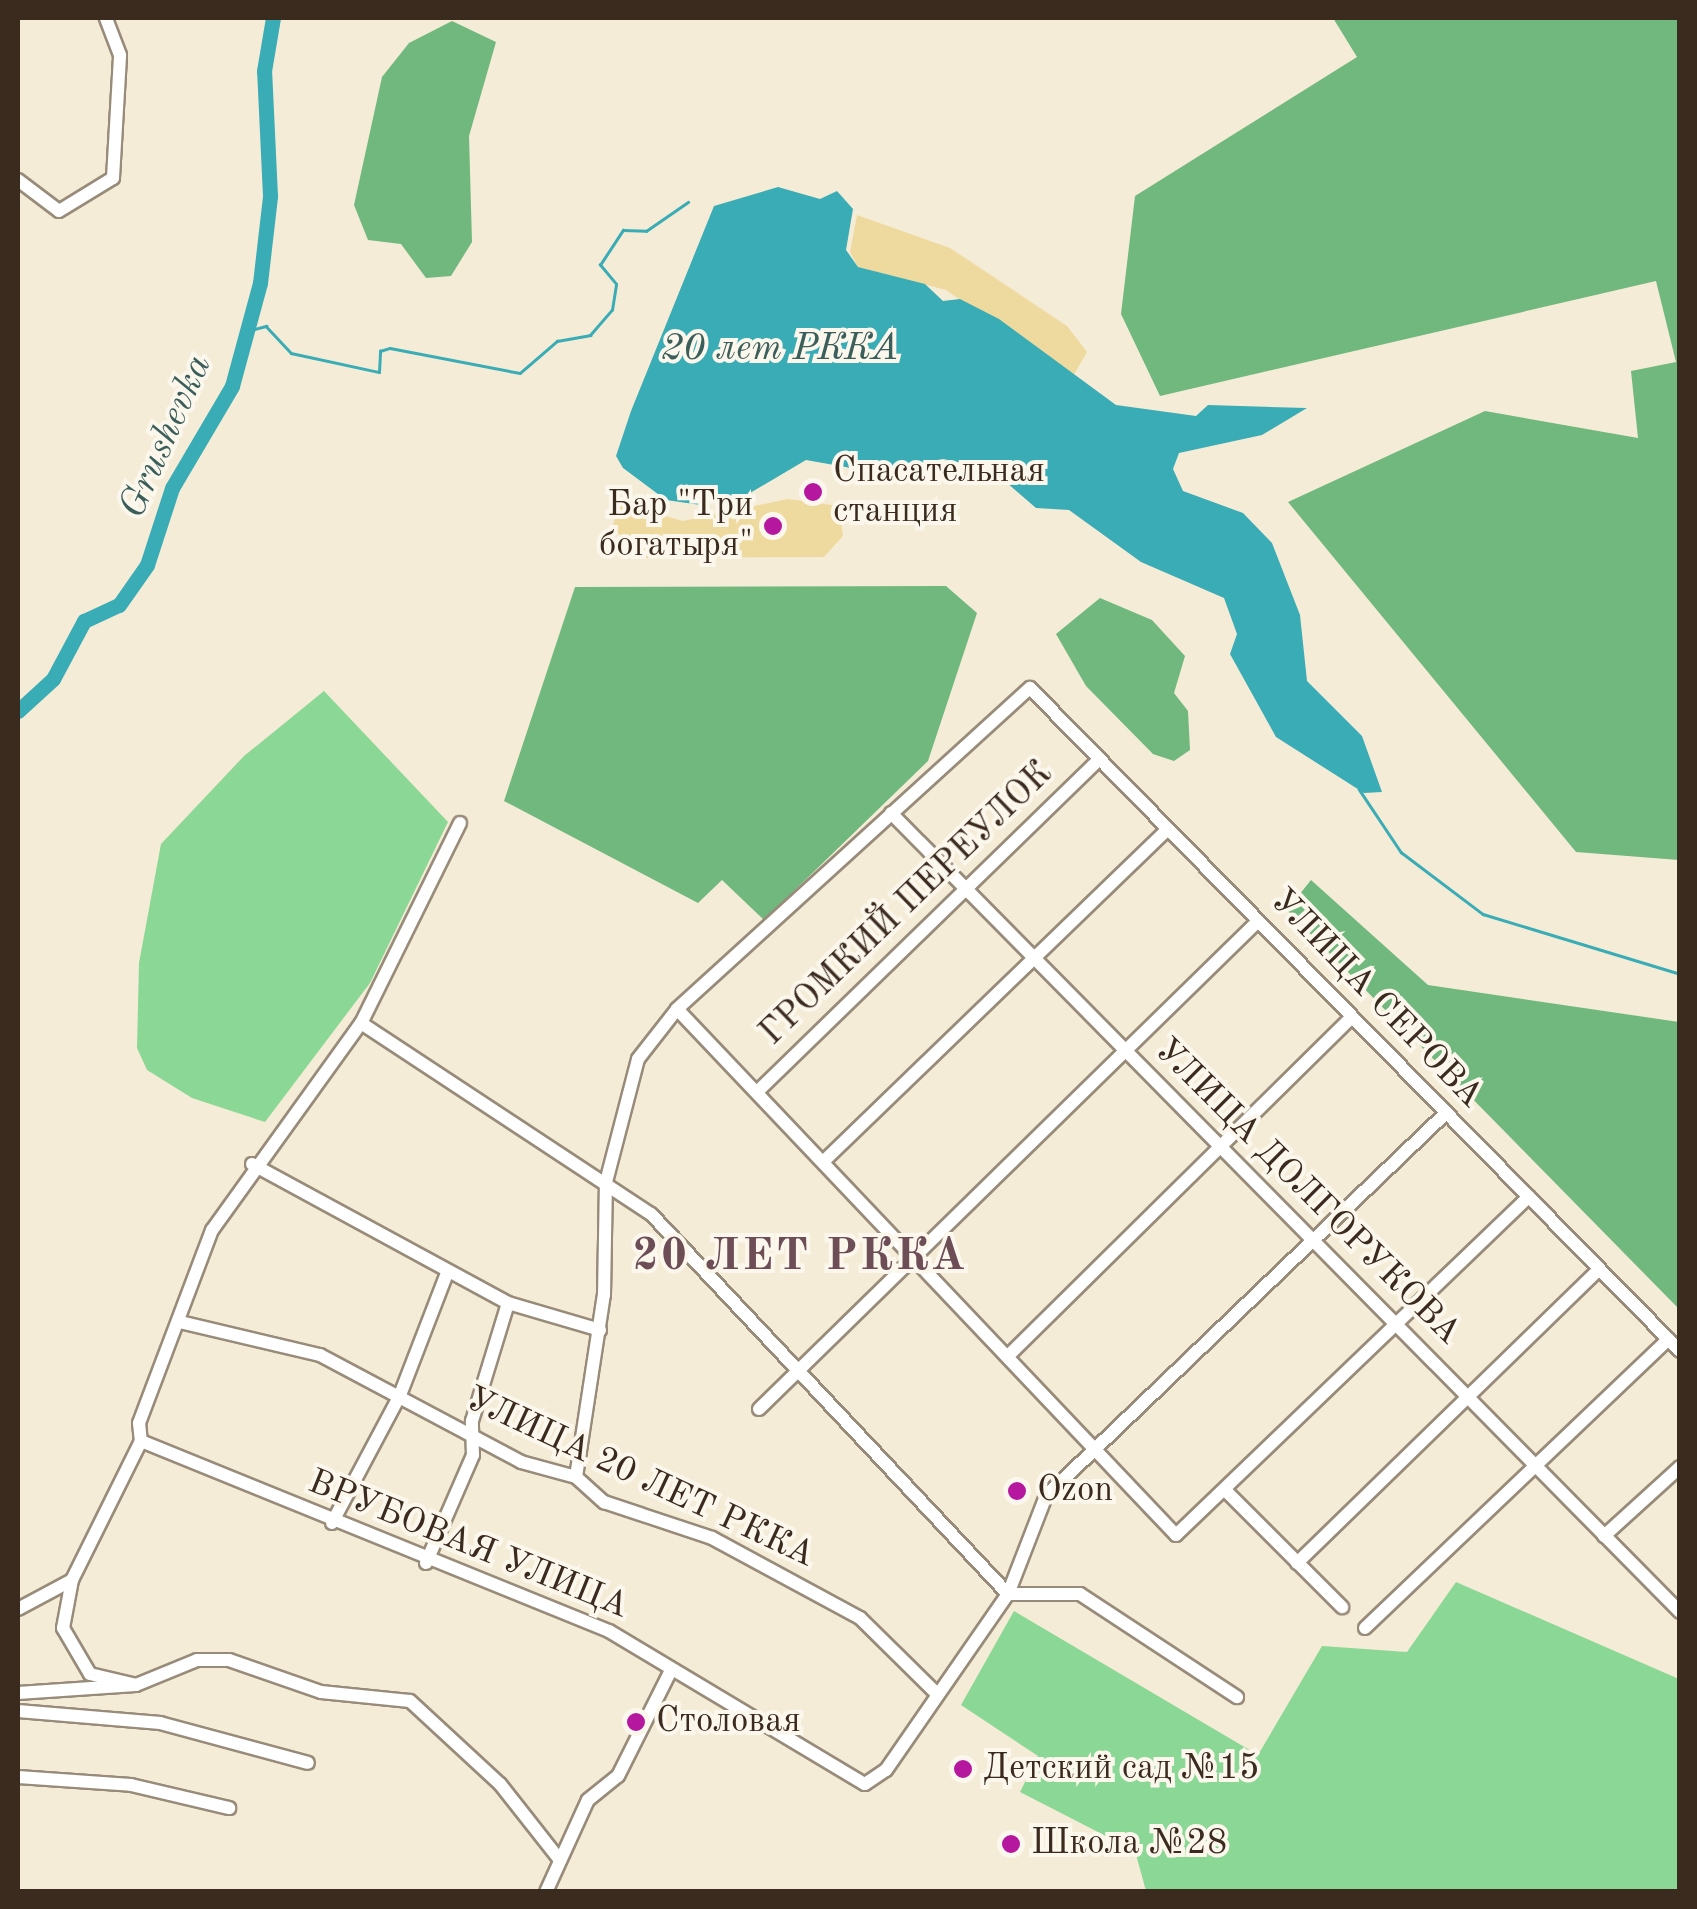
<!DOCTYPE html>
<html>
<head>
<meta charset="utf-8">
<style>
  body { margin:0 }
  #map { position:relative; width:1697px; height:1909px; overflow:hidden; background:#f5ecd7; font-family:"Old Standard TT",serif }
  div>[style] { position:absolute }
  .green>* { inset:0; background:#8bd795 }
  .forest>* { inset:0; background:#70b87e }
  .sand>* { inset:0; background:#eeda9e }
  .water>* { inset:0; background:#3aacb5 }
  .stream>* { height:2.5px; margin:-1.25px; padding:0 1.25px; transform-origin:1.25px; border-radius:1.25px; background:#3aacb5 }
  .river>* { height:15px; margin:-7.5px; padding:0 7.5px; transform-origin:7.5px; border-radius:7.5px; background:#3aacb5 }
  .roads { filter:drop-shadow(2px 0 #988b7a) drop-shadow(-2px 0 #988b7a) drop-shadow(0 2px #988b7a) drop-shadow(0 -2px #988b7a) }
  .minor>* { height:12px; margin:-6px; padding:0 6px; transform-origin:6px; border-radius:6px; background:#fff }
  .dots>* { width:28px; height:28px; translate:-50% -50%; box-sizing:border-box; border:5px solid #fbf7ec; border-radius:50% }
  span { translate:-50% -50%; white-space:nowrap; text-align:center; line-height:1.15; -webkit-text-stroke:8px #fbf7ec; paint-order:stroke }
  .poi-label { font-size:35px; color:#3b2a1e }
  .left { translate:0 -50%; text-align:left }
  .right { translate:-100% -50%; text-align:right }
  .street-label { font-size:35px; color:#3b2a1e }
  .water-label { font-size:38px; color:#3b5e5a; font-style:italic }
  .district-label { font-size:45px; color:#6d4e57; font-weight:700; letter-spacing:2.5px }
  .frame { position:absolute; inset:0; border:20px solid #3b2a1e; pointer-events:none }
</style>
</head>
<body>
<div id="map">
  <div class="green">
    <div style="clip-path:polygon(324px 691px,448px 822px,370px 983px,265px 1122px,192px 1098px,147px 1070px,137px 1048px,139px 963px,161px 844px,244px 756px)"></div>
    <div style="clip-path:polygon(1456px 1582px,1679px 1679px,1679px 1891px,1146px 1891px,1135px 1851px,1020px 1792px,1038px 1756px,961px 1705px,1014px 1611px,1258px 1755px,1322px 1646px,1407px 1652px)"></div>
  </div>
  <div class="forest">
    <div style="clip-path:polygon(1333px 18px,1679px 18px,1679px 860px,1576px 852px,1288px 502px,1485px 411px,1638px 438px,1631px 371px,1676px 362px,1656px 281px,1160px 396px,1121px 314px,1135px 196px,1357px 57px)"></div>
    <div style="clip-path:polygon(452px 21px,496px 42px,469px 136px,472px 242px,451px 276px,426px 278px,401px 244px,368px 240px,354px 205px,382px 77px,409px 43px)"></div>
    <div style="clip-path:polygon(946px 586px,977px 613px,928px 761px,764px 920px,722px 880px,698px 903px,504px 801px,575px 587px)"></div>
    <div style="clip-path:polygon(1100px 598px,1152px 620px,1185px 656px,1174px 693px,1188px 711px,1190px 750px,1174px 761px,1153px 754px,1086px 686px,1056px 634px)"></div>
    <div style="clip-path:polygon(1311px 880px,1428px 985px,1679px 1022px,1679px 1309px,1287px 910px)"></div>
  </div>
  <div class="sand">
    <div style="clip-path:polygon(857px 215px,950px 248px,1067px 326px,1087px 352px,1072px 378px,946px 290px,858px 267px,850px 252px)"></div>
    <div style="clip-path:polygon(788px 499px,839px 506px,843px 536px,824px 557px,640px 558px,613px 527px,618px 503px,683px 521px)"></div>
  </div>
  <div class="water">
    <div style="clip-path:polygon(778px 187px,820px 199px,837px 191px,853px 209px,846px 250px,858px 267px,925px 284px,943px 301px,960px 299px,999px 319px,1116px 405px,1196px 416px,1208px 405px,1307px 408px,1262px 435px,1179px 453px,1173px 469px,1183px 491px,1243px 513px,1272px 543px,1300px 615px,1307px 681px,1362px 736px,1382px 792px,1364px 793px,1276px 737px,1230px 654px,1237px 634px,1224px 598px,1141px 562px,1069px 510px,1036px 508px,991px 469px,943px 459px,885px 470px,864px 485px,851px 468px,806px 460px,745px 496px,701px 505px,666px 500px,623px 468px,616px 456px,631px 411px,714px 206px)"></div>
  </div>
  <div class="stream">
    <div style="left:247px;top:331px;width:20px;rotate:-15deg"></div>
    <div style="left:266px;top:326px;width:37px;rotate:47deg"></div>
    <div style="left:291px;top:353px;width:90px;rotate:12.2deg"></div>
    <div style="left:379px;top:372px;width:21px;rotate:-87deg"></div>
    <div style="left:380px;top:351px;width:10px;rotate:-17deg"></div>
    <div style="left:390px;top:348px;width:132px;rotate:10.9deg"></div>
    <div style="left:520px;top:373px;width:49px;rotate:-40.9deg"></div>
    <div style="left:557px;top:341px;width:34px;rotate:-10deg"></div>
    <div style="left:590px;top:335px;width:33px;rotate:-49deg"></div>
    <div style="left:612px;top:310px;width:26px;rotate:-81deg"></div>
    <div style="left:616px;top:284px;width:25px;rotate:-130deg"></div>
    <div style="left:600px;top:265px;width:42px;rotate:-56.7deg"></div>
    <div style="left:623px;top:230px;width:23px;rotate:2deg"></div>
    <div style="left:646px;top:231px;width:51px;rotate:-34.6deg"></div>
    <div style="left:1359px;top:789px;width:76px;rotate:56.3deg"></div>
    <div style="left:1401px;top:852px;width:103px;rotate:37.1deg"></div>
    <div style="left:1483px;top:914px;width:206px;rotate:16.9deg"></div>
  </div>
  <div class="river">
    <div style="left:18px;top:711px;width:47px;rotate:-42.4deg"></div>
    <div style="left:53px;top:679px;width:66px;rotate:-61.9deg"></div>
    <div style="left:84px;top:621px;width:38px;rotate:-25deg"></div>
    <div style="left:119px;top:605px;width:49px;rotate:-55deg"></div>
    <div style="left:147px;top:565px;width:81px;rotate:-72deg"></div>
    <div style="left:172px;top:488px;width:118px;rotate:-59.5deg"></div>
    <div style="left:232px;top:386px;width:107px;rotate:-74.8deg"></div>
    <div style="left:260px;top:283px;width:88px;rotate:-83.4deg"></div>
    <div style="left:270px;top:196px;width:125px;rotate:-92.7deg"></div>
    <div style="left:264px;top:71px;width:54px;rotate:-80.4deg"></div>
  </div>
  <div class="roads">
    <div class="minor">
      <div style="left:18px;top:180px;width:51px;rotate:37.1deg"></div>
      <div style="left:59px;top:211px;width:63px;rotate:-31.4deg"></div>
      <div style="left:113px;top:178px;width:123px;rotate:-86.7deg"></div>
      <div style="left:120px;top:55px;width:40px;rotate:-111deg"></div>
      <div style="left:891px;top:813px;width:1123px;rotate:45.36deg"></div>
      <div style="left:460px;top:823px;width:223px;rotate:116.3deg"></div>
      <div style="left:361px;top:1023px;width:255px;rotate:125.7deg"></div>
      <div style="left:212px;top:1230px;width:206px;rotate:110.7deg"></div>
      <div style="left:139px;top:1423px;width:18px;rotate:84deg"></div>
      <div style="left:141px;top:1441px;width:155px;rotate:116.4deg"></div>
      <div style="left:72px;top:1580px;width:49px;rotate:100.6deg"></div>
      <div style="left:63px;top:1628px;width:53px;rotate:59.6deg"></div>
      <div style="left:90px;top:1674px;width:47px;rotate:13.4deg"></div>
      <div style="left:136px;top:1685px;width:66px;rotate:-22.3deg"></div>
      <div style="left:197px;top:1660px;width:32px"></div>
      <div style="left:229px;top:1660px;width:97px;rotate:19.2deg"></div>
      <div style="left:321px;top:1692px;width:89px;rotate:5.8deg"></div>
      <div style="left:410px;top:1701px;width:122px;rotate:42.7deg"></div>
      <div style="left:500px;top:1784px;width:95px;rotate:51.8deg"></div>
      <div style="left:677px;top:1009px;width:725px;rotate:46.51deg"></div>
      <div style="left:1176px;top:1535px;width:489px;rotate:-43.8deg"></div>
      <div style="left:361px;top:1023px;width:347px;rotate:33.4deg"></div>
      <div style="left:651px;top:1214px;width:521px;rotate:46.79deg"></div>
      <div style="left:1008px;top:1594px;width:72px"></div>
      <div style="left:1080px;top:1594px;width:188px;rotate:33.3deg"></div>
      <div style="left:757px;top:1092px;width:477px;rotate:-44.2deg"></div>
      <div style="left:824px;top:1161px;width:478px;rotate:-44deg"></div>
      <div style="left:252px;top:1164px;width:291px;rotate:28.5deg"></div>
      <div style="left:508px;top:1303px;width:96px;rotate:16.4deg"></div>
      <div style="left:180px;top:1322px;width:144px;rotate:13.3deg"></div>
      <div style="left:320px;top:1355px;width:228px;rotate:28deg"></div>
      <div style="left:521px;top:1462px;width:57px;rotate:15.3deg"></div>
      <div style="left:576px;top:1477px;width:38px;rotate:42deg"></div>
      <div style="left:604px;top:1502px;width:114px;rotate:18.4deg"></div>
      <div style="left:712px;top:1538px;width:168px;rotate:28.4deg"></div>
      <div style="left:860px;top:1618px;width:107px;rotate:44.6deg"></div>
      <div style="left:1008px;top:1356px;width:483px;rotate:-44.6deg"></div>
      <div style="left:759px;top:1409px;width:698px;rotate:-44.36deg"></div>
      <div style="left:141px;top:1441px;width:505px;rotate:22.1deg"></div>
      <div style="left:609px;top:1631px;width:298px;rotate:30.9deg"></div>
      <div style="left:865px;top:1784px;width:25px;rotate:-34deg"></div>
      <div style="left:886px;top:1770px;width:214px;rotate:-55.3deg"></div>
      <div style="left:1008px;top:1594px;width:105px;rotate:-68.8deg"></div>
      <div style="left:1046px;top:1496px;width:554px;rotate:-43.76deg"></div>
      <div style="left:576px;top:1477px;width:184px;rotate:-81.3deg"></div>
      <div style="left:604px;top:1295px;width:113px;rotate:-89deg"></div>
      <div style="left:606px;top:1182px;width:127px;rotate:-75.4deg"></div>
      <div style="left:638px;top:1059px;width:63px;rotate:-52deg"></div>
      <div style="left:677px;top:1009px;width:477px;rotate:-42.3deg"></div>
      <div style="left:1030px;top:688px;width:928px;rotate:45.57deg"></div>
      <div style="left:1227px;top:1492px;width:163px;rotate:45deg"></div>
      <div style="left:332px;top:1523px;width:145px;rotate:-62deg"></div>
      <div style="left:400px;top:1395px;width:131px;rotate:-68.9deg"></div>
      <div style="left:1604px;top:1536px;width:103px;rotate:-42.2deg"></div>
      <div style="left:426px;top:1563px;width:118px;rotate:-66.5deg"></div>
      <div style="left:473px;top:1455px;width:34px;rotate:-92deg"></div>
      <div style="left:472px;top:1421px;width:123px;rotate:-73deg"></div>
      <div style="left:1297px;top:1563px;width:421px;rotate:-44.2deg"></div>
      <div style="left:18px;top:1609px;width:61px;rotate:-28.2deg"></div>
      <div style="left:1365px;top:1628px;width:419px;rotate:-43.6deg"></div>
      <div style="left:18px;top:1693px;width:118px;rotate:-3.9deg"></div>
      <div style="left:18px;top:1711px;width:143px;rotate:4.8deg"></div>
      <div style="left:160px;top:1723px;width:153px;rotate:15.1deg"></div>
      <div style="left:18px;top:1777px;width:113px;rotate:4deg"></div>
      <div style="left:131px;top:1785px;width:101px;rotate:13.2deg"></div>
      <div style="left:546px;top:1892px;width:101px;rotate:-65.5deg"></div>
      <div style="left:588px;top:1800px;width:38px;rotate:-39deg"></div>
      <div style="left:618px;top:1776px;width:119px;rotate:-63.4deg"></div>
    </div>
  </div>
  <div class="dots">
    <div style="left:813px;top:492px;background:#b5179e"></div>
    <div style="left:773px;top:526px;background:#b5179e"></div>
    <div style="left:1017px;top:1491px;background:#b5179e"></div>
    <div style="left:636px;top:1722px;background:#b5179e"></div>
    <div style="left:963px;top:1769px;background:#b5179e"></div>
    <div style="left:1011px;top:1844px;background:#b5179e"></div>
  </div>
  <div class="poi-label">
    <span class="left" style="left:833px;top:492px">Спасательная<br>станция</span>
    <span class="right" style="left:753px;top:526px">Бар "Три<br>богатыря"</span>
    <span class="left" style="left:1037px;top:1491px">Ozon</span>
    <span class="left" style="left:656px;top:1722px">Столовая</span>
    <span class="left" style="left:983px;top:1769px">Детский сад №15</span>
    <span class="left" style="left:1031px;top:1844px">Школа №28</span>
  </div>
  <div class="street-label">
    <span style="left:907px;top:904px;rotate:-44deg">ГРОМКИЙ ПЕРЕУЛОК</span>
    <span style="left:1376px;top:999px;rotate:46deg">УЛИЦА СЕРОВА</span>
    <span style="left:1307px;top:1192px;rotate:45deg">УЛИЦА ДОЛГОРУКОВА</span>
    <span style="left:640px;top:1478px;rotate:25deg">УЛИЦА 20 ЛЕТ РККА</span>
    <span style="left:468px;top:1545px;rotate:22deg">ВРУБОВАЯ УЛИЦА</span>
  </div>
  <div class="water-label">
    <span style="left:780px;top:350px">20 лет РККА</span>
    <span style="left:167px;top:437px;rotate:-66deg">Grushevka</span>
  </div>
  <div class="district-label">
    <span style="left:800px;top:1258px">20 ЛЕТ РККА</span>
  </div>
  <div class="frame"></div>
</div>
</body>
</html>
